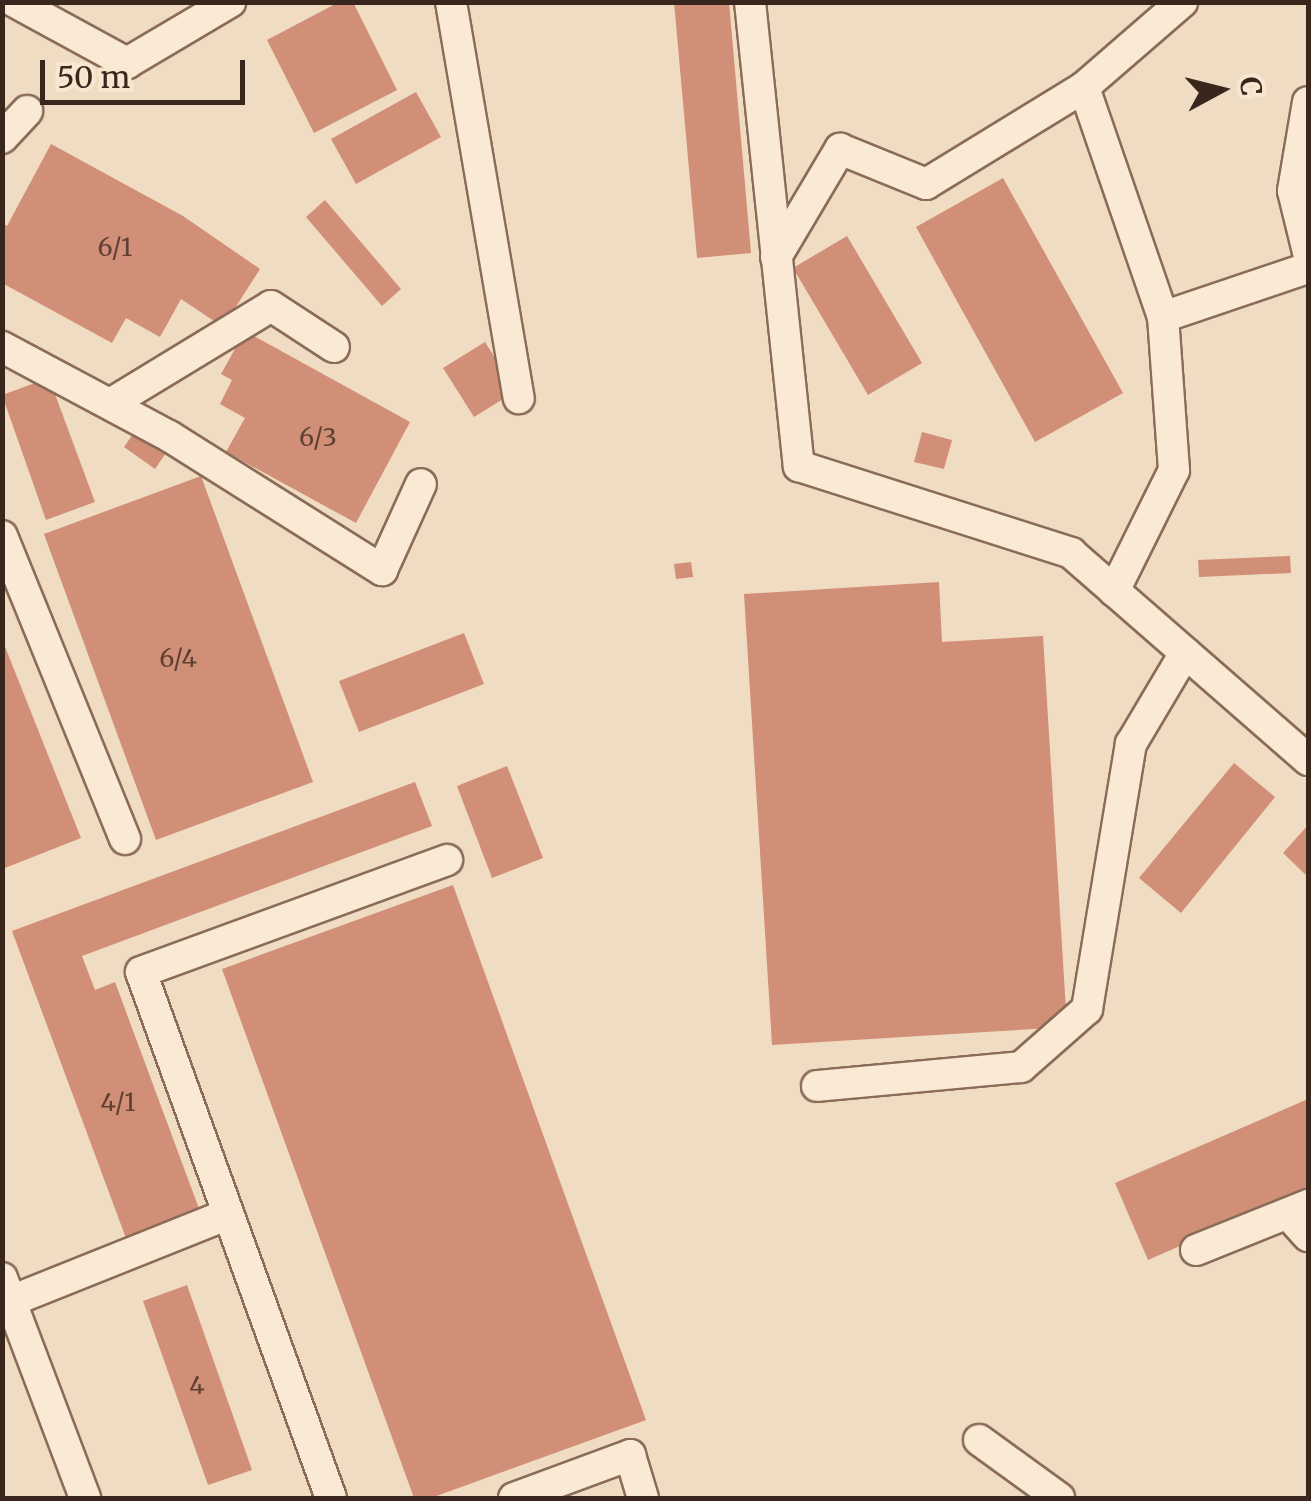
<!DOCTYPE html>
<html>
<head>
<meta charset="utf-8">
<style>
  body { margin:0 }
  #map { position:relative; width:1311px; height:1501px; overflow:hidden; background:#f0dcc2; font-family:Merriweather,serif }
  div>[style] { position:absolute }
  .building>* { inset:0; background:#d08f76 }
  .roads { filter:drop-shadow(2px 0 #8a6c58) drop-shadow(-2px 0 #8a6c58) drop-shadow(0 2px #8a6c58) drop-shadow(0 -2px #8a6c58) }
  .minor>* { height:30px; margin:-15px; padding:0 15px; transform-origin:15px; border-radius:15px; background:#faead5 }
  span { translate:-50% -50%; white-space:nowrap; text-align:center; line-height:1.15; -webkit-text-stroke:9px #f7e7d1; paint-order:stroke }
  .number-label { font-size:25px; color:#5f4133 }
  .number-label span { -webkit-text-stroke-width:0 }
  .frame { position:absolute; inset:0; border:5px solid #39271d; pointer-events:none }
  .north { position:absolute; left:1171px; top:40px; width:100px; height:100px; -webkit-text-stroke:8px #f7e7d1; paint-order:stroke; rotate:83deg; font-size:28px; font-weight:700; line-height:40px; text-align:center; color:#39271d }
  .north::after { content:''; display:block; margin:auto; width:35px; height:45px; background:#39271d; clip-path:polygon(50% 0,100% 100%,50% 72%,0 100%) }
  .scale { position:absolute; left:40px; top:60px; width:205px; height:45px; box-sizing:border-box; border:5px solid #39271d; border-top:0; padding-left:12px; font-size:30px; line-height:35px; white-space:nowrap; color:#39271d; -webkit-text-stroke:8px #f7e7d1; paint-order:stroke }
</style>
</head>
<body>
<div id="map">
  <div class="building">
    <div style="clip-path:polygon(339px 2px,353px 2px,397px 90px,314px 133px,267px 40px)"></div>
    <div style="clip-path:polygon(674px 2px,729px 2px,751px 253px,697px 258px)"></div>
    <div style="clip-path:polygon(416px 92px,441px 137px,356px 184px,331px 139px)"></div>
    <div style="clip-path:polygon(51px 144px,183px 216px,260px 269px,223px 327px,181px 299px,160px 337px,126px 318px,112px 343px,2px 283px,2px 223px,7px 226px)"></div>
    <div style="clip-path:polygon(1003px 178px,1123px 393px,1035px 442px,916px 227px)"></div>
    <div style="clip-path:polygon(325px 200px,401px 289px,382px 306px,306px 217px)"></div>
    <div style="clip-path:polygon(847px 236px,922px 363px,868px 395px,793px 268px)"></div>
    <div style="clip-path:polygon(245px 331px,410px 422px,356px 523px,226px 452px,245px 418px,220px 404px,232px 380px,221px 374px)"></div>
    <div style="clip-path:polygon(485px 342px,516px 391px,474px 417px,443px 368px)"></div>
    <div style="clip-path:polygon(49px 378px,95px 502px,46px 520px,2px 395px)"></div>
    <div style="clip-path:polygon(137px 428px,168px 450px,155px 469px,124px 447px)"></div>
    <div style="clip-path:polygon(922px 432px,952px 440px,944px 469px,914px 462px)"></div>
    <div style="clip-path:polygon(201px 476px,313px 782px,156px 840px,44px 534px)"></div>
    <div style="clip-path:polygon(1290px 556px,1291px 573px,1199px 577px,1198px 560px)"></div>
    <div style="clip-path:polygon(691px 562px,693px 577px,676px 579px,674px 564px)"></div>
    <div style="clip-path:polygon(939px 582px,942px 642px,1043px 636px,1067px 1027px,772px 1045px,744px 594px)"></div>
    <div style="clip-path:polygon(464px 633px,484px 684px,359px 732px,339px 681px)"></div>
    <div style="clip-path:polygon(2px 639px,81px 838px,5px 868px,2px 862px)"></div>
    <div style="clip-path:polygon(1234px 763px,1275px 797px,1181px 913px,1139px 878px)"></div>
    <div style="clip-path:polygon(507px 766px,543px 858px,492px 878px,457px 786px)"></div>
    <div style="clip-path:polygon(415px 782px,432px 826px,82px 956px,95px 990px,115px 982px,201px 1214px,127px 1241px,12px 931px)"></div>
    <div style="clip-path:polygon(1308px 825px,1308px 877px,1283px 853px)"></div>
    <div style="clip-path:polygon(453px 885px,646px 1420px,431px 1498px,414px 1498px,222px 969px)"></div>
    <div style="clip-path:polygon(1308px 1099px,1308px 1190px,1148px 1260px,1115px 1183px)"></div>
    <div style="clip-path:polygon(187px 1285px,252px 1470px,208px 1485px,143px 1301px)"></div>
  </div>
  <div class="roads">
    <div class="minor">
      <div style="left:15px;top:2px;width:128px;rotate:28.6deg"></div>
      <div style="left:127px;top:63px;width:120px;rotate:-30.6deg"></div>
      <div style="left:451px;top:2px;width:402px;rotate:80.3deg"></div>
      <div style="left:750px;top:2px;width:467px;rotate:84deg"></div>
      <div style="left:799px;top:466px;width:286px;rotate:17.7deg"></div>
      <div style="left:1071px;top:553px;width:315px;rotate:41.1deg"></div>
      <div style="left:1308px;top:102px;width:90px;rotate:99.6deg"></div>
      <div style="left:1293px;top:191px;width:63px;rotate:76.2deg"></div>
      <div style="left:2px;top:138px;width:37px;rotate:-47deg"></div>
      <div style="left:776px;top:257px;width:126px;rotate:-59.3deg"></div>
      <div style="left:840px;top:149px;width:93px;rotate:22.1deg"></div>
      <div style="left:926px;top:184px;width:185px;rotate:-31.5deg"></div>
      <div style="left:1163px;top:317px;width:153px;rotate:-18.7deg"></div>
      <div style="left:2px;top:347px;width:189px;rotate:28.1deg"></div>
      <div style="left:169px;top:436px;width:252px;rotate:32.2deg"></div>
      <div style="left:382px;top:570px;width:94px;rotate:-65.6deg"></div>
      <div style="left:110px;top:404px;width:188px;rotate:-31.3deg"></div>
      <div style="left:271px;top:306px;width:75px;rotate:33.1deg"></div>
      <div style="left:2px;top:536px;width:327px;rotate:67.9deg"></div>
      <div style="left:1114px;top:591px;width:135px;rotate:-63.6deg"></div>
      <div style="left:1174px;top:470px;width:153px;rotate:-94.1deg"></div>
      <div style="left:1163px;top:317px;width:243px;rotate:-109deg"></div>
      <div style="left:1084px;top:87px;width:130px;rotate:-40.9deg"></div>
      <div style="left:817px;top:1086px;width:205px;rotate:-5.3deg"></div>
      <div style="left:1021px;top:1067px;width:88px;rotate:-41.3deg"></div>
      <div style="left:1087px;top:1009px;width:269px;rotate:-80.6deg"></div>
      <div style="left:1131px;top:744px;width:106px;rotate:-59.3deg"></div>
      <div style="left:1288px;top:1214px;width:30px;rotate:48deg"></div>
      <div style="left:1196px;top:1250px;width:121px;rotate:-21.9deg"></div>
      <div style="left:2px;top:1278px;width:235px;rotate:69.3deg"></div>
      <div style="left:11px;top:1301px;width:234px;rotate:-21.8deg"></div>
      <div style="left:979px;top:1440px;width:99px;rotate:35.9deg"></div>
      <div style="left:331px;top:1498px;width:559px;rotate:-109.86deg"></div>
      <div style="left:141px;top:972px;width:326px;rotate:-20.1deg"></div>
      <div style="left:514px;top:1498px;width:124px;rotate:-20.3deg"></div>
      <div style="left:630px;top:1455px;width:45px;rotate:73.2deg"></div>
    </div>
  </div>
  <div class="number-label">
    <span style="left:115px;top:247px">6/1</span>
    <span style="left:318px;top:437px">6/3</span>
    <span style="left:178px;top:658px">6/4</span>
    <span style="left:118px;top:1102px">4/1</span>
    <span style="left:197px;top:1385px">4</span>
  </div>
  <div class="frame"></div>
  <div class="north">С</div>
  <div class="scale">50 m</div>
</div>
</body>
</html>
